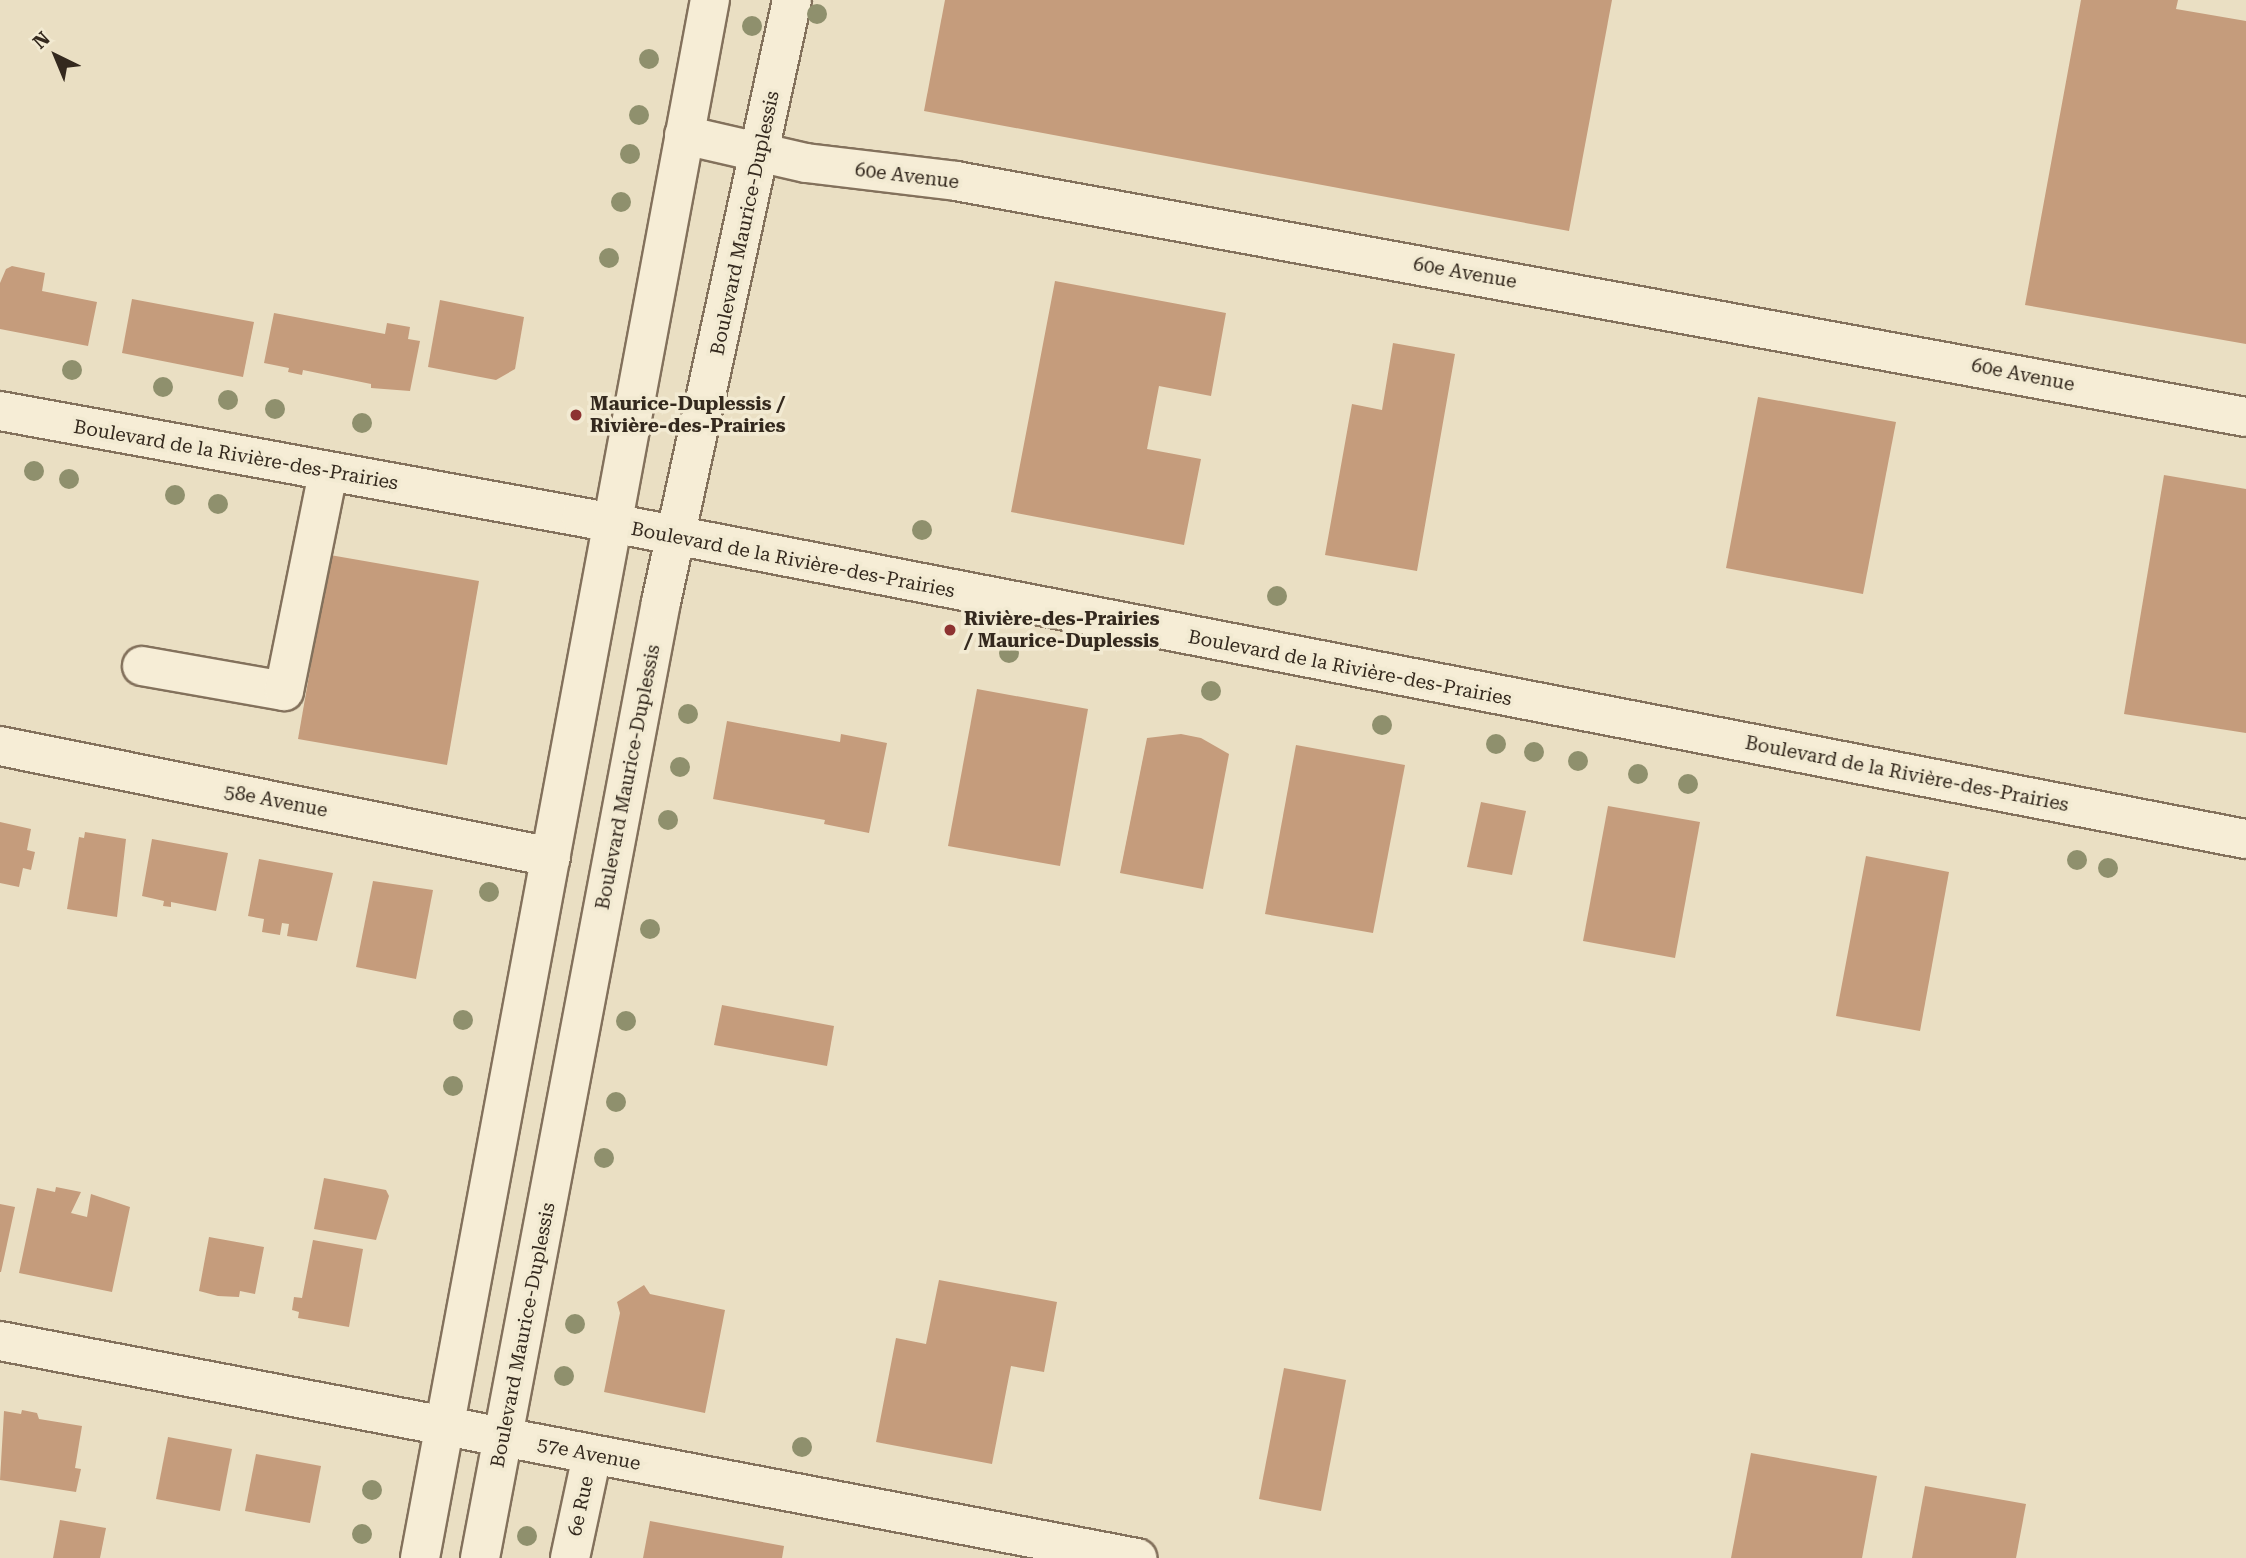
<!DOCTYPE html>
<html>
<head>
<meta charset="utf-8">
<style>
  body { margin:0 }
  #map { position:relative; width:2246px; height:1558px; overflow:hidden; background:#eadfc3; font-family:"Roboto Serif",serif }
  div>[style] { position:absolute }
  .building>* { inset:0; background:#c59c7c }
  .roads { filter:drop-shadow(2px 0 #83715c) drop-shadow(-2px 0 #83715c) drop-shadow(0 2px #83715c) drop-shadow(0 -2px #83715c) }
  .minor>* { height:38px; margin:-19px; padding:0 19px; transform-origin:19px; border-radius:19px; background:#f6edd6 }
  .trees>* { width:20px; height:20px; margin:-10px; border-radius:50%; background:#8f906d }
  .dots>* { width:19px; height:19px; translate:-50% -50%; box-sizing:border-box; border:4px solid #f2ead2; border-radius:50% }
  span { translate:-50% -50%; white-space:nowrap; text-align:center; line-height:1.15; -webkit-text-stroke:7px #f2ead2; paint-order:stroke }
  .street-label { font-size:19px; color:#34291e }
  .poi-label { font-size:19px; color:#34291e; font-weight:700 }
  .left { translate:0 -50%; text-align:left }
  .north { position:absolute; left:21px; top:21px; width:70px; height:70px; -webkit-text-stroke:5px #f2ead2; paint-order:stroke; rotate:317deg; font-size:19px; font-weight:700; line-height:28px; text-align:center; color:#34291e }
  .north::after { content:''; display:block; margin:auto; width:24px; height:32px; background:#34291e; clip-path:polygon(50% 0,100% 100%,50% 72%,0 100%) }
</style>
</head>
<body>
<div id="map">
  <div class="building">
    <div style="clip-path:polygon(945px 0,1612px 0,1569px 231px,924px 111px)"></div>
    <div style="clip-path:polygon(2081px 0,2178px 0,2176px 9px,2246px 21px,2246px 344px,2025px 305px)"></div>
    <div style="clip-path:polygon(12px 266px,45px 273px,42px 291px,97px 302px,88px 346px,0 329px,0 283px,6px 269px)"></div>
    <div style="clip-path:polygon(1055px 281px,1226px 313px,1211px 396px,1159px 386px,1147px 449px,1201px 459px,1184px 545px,1011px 512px)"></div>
    <div style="clip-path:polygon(132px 299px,254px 322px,243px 377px,122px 353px)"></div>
    <div style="clip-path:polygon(440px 300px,524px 317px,515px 369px,496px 380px,428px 367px)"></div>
    <div style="clip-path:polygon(274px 313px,385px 334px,387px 323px,410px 327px,408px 339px,420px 341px,410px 391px,371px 388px,371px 384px,303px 370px,302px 375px,288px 372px,289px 368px,264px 363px)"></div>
    <div style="clip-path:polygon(1393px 343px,1455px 354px,1417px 571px,1325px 555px,1352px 404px,1382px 410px)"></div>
    <div style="clip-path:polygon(1758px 397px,1896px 422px,1863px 594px,1726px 568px)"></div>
    <div style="clip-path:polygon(2164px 475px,2246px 489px,2246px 733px,2124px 714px)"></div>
    <div style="clip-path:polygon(330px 555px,479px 581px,447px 765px,298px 739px)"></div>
    <div style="clip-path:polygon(977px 689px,1088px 709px,1060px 866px,948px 846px)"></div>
    <div style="clip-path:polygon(727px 721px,840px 742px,841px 734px,887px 743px,869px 833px,824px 824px,825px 820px,713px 799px)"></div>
    <div style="clip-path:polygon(1181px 734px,1201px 738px,1229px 754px,1203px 889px,1120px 873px,1147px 738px)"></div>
    <div style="clip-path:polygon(1296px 745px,1405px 765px,1373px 933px,1265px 914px)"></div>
    <div style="clip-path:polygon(1481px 802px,1526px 811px,1512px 875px,1467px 867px)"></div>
    <div style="clip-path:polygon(1608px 806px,1700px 822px,1675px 958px,1583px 941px)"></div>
    <div style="clip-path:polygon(0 822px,31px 829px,27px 850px,35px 852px,31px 870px,23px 868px,19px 887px,0 883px)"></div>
    <div style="clip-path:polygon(85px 832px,126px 839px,117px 917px,67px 909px,79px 837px,84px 838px)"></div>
    <div style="clip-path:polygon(152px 839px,228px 853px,216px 911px,171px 902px,171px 907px,163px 906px,164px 901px,142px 896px)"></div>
    <div style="clip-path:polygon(1866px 856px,1949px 872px,1920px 1031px,1836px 1016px)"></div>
    <div style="clip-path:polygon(259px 859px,333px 873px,317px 941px,287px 936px,289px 924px,282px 923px,280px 935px,262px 932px,264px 919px,248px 916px)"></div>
    <div style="clip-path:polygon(373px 881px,433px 890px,416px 979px,356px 967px)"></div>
    <div style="clip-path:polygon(722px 1005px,834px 1026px,827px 1066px,714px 1045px)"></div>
    <div style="clip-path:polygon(324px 1178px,386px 1190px,389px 1196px,376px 1240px,314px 1229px)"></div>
    <div style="clip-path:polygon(56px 1187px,81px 1192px,71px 1213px,87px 1217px,91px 1194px,130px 1207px,112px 1292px,19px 1273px,37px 1188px,55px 1192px)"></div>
    <div style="clip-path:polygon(0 1204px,15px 1207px,1px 1272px,0 1272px)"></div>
    <div style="clip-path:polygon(209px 1237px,264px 1247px,255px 1294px,240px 1291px,239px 1297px,218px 1296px,199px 1291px)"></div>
    <div style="clip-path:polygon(313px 1240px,363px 1249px,349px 1327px,298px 1318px,299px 1312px,292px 1310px,294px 1297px,302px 1298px)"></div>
    <div style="clip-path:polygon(939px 1280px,1057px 1302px,1044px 1372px,1011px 1366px,992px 1464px,876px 1442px,896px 1338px,926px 1344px)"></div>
    <div style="clip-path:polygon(644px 1285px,650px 1294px,725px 1310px,705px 1413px,604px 1392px,620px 1313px,617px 1302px)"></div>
    <div style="clip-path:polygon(1284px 1368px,1346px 1380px,1321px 1511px,1259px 1499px)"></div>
    <div style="clip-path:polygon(22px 1410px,37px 1413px,39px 1419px,82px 1426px,75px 1468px,81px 1469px,76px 1492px,0 1480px,4px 1411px,21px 1414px)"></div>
    <div style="clip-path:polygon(168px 1437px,232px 1449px,220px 1511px,156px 1499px)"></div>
    <div style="clip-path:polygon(1751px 1453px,1877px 1476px,1862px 1558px,1731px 1558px)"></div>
    <div style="clip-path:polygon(256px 1454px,321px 1466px,310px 1523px,245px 1511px)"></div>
    <div style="clip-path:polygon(1925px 1486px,2026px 1504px,2016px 1558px,1912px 1558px)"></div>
    <div style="clip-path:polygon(60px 1520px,106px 1528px,100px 1558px,53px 1558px)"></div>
    <div style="clip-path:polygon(650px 1521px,784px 1546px,782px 1558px,643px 1558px)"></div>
  </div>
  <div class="roads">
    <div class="minor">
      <div style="left:684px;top:135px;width:125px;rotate:12.9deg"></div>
      <div style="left:806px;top:163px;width:151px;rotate:6.8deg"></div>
      <div style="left:956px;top:181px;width:1311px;rotate:10.37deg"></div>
      <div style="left:0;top:411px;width:591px;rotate:10.34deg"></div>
      <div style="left:581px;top:517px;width:1696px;rotate:10.95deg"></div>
      <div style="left:142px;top:666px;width:144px;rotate:10deg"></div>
      <div style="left:284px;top:691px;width:223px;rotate:-78.6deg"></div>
      <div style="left:0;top:746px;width:562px;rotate:11.39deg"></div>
      <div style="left:0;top:1341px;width:1158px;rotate:10.81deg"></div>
      <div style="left:420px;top:1558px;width:1585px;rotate:-79.46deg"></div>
      <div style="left:480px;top:1558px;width:973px;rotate:-79.28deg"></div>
      <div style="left:661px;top:602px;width:616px;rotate:-77.72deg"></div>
      <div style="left:570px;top:1558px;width:105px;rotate:-77.9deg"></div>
    </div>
  </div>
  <div class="trees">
    <div style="left:817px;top:14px"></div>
    <div style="left:752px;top:26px"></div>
    <div style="left:649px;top:59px"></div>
    <div style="left:639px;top:115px"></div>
    <div style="left:630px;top:154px"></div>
    <div style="left:621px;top:202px"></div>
    <div style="left:609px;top:258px"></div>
    <div style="left:72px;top:370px"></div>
    <div style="left:163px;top:387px"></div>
    <div style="left:228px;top:400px"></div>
    <div style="left:275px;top:409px"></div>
    <div style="left:362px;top:423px"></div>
    <div style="left:34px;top:471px"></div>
    <div style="left:69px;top:479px"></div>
    <div style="left:175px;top:495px"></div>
    <div style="left:218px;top:504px"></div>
    <div style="left:922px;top:530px"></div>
    <div style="left:1277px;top:596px"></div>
    <div style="left:1009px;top:653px"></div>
    <div style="left:1211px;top:691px"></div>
    <div style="left:688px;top:714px"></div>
    <div style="left:1382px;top:725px"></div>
    <div style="left:1496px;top:744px"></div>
    <div style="left:1534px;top:752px"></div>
    <div style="left:1578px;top:761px"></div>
    <div style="left:680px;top:767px"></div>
    <div style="left:1638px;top:774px"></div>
    <div style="left:1688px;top:784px"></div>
    <div style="left:668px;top:820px"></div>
    <div style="left:2077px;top:860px"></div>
    <div style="left:2108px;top:868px"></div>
    <div style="left:489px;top:892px"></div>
    <div style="left:650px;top:929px"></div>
    <div style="left:463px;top:1020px"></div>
    <div style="left:626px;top:1021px"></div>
    <div style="left:453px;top:1086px"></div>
    <div style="left:616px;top:1102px"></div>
    <div style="left:604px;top:1158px"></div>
    <div style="left:575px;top:1324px"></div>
    <div style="left:564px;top:1376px"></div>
    <div style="left:802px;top:1447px"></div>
    <div style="left:372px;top:1490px"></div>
    <div style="left:362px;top:1534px"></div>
    <div style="left:527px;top:1536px"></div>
  </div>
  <div class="dots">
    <div style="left:576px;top:415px;background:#8d3231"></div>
    <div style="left:950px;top:630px;background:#8d3231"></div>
  </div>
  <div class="street-label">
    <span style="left:907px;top:176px;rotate:7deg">60e Avenue</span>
    <span style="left:745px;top:223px;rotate:-78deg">Boulevard Maurice-Duplessis</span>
    <span style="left:1465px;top:273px;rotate:10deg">60e Avenue</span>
    <span style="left:2023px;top:375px;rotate:11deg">60e Avenue</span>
    <span style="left:236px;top:455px;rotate:10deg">Boulevard de la Rivière-des-Prairies</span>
    <span style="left:793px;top:560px;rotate:11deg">Boulevard de la Rivière-des-Prairies</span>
    <span style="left:1350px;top:668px;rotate:11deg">Boulevard de la Rivière-des-Prairies</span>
    <span style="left:1907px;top:774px;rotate:11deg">Boulevard de la Rivière-des-Prairies</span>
    <span style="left:628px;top:777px;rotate:-79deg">Boulevard Maurice-Duplessis</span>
    <span style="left:276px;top:801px;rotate:11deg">58e Avenue</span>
    <span style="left:523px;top:1335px;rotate:-79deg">Boulevard Maurice-Duplessis</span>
    <span style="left:589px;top:1454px;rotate:11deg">57e Avenue</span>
    <span style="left:581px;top:1506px;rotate:-78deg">6e Rue</span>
  </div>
  <div class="poi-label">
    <span class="left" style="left:590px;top:415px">Maurice-Duplessis /<br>Rivière-des-Prairies</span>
    <span class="left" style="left:964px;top:630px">Rivière-des-Prairies<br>/ Maurice-Duplessis</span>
  </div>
  <div class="north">N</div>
</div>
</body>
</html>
